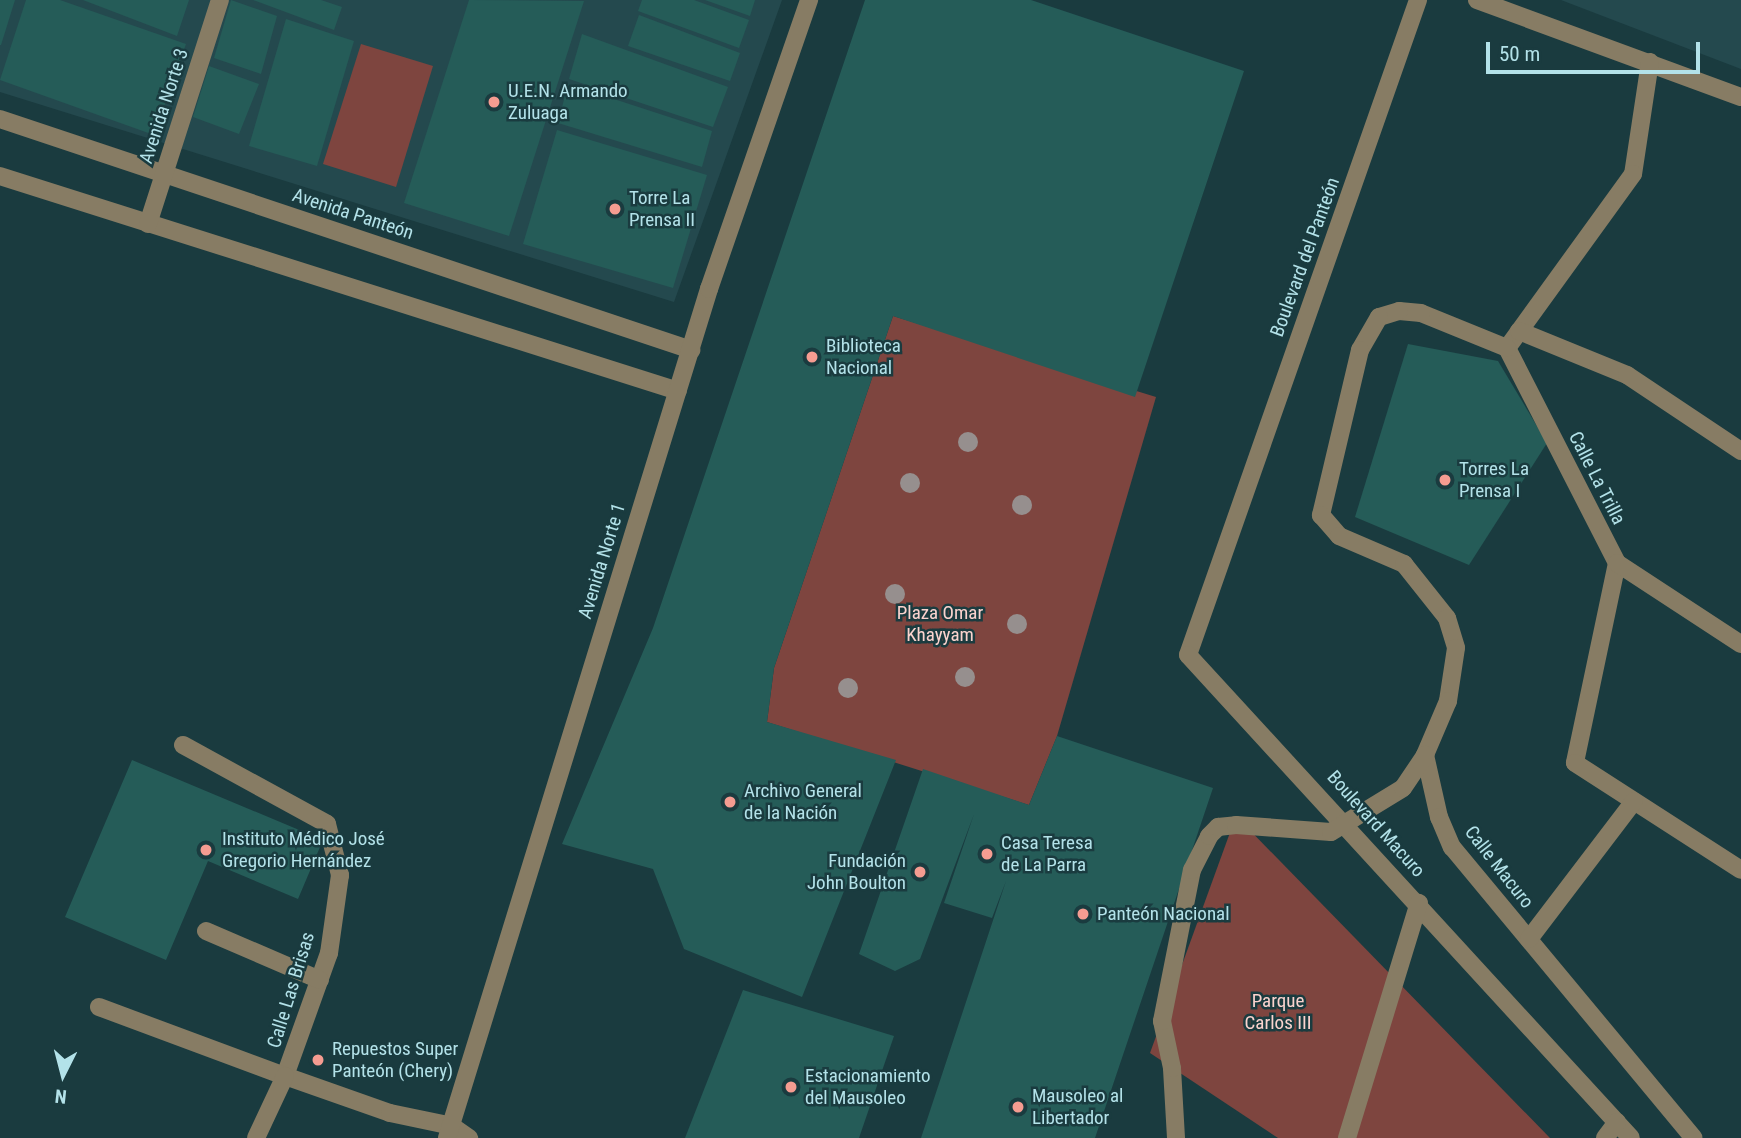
<!DOCTYPE html>
<html>
<head>
<meta charset="utf-8">
<style>
  body { margin:0 }
  #map { position:relative; width:1741px; height:1138px; overflow:hidden; background:#1a3b3f; font-family:"Roboto Condensed",sans-serif }
  div>[style] { position:absolute }
  .built>* { inset:0; background:#24494e }
  .green>* { inset:0; background:#7e453f }
  .building>* { inset:0; background:#255c58 }
  .minor>* { height:18px; margin:-9px; padding:0 9px; transform-origin:9px; border-radius:9px; background:#877c64 }
  .trees>* { width:20px; height:20px; margin:-10px; border-radius:50%; background:#968f8e }
  .dots>* { width:19px; height:19px; translate:-50% -50%; box-sizing:border-box; border:4px solid #1a3b3f; border-radius:50% }
  span { translate:-50% -50%; white-space:nowrap; text-align:center; line-height:1.15; -webkit-text-stroke:5px #1a3b3f; paint-order:stroke }
  .poi-label { font-size:19px; color:#b3e2e9 }
  .left { translate:0 -50%; text-align:left }
  .right { translate:-100% -50%; text-align:right }
  .street-label { font-size:19px; color:#b3e2e9 }
  .park-label { font-size:19px; color:#fbd3ce }
  .north { position:absolute; left:28px; top:1040px; width:70px; height:70px; -webkit-text-stroke:5px #1a3b3f; paint-order:stroke; rotate:186deg; font-size:19px; font-weight:700; line-height:28px; text-align:center; color:#b3e2e9 }
  .north::after { content:''; display:block; margin:auto; width:24px; height:32px; background:#b3e2e9; clip-path:polygon(50% 0,100% 100%,50% 72%,0 100%) }
  .scale { position:absolute; left:1486px; top:42px; width:214px; height:32px; box-sizing:border-box; border:4px solid #b3e2e9; border-top:0; padding-left:9px; font-size:21px; line-height:24px; white-space:nowrap; color:#b3e2e9; -webkit-text-stroke:5px #1a3b3f; paint-order:stroke }
</style>
</head>
<body>
<div id="map">
  <div class="built">
    <div style="clip-path:polygon(0 0,782px 0,674px 302px,0 92px)"></div>
    <div style="clip-path:polygon(1561px 0,1741px 0,1741px 69px)"></div>
  </div>
  <div class="green">
    <div style="clip-path:polygon(361px 44px,433px 66px,396px 187px,323px 164px)"></div>
    <div style="clip-path:polygon(893px 316px,1156px 397px,1057px 736px,1029px 805px,767px 722px,774px 668px)"></div>
    <div style="clip-path:polygon(1236px 816px,1550px 1138px,1278px 1138px,1150px 1053px)"></div>
  </div>
  <div class="building">
    <div style="clip-path:polygon(0 0,15px 0,1px 45px,0 45px)"></div>
    <div style="clip-path:polygon(26px 0,60px 0,186px 44px,154px 135px,0 80px)"></div>
    <div style="clip-path:polygon(83px 0,189px 0,177px 36px)"></div>
    <div style="clip-path:polygon(231px 0,277px 16px,261px 74px,214px 58px)"></div>
    <div style="clip-path:polygon(253px 0,321px 0,342px 7px,334px 30px)"></div>
    <div style="clip-path:polygon(469px 0,584px 1px,509px 236px,404px 203px)"></div>
    <div style="clip-path:polygon(642px 0,694px 0,749px 20px,739px 48px,638px 11px)"></div>
    <div style="clip-path:polygon(705px 0,755px 0,750px 16px)"></div>
    <div style="clip-path:polygon(865px 0,1031px 0,1244px 71px,1135px 397px,893px 316px,774px 668px,767px 722px,896px 760px,802px 997px,684px 949px,653px 869px,562px 844px,653px 628px)"></div>
    <div style="clip-path:polygon(639px 15px,740px 53px,730px 81px,628px 46px)"></div>
    <div style="clip-path:polygon(286px 19px,354px 41px,317px 166px,249px 146px)"></div>
    <div style="clip-path:polygon(582px 34px,728px 87px,713px 127px,569px 79px)"></div>
    <div style="clip-path:polygon(209px 66px,259px 84px,239px 134px,193px 117px)"></div>
    <div style="clip-path:polygon(568px 84px,712px 131px,702px 167px,558px 123px)"></div>
    <div style="clip-path:polygon(557px 130px,707px 175px,673px 288px,523px 244px)"></div>
    <div style="clip-path:polygon(1408px 344px,1498px 361px,1547px 443px,1469px 565px,1355px 517px)"></div>
    <div style="clip-path:polygon(1057px 736px,1213px 788px,1095px 1138px,921px 1138px,1006px 881px,992px 918px,944px 903px,974px 814px,920px 959px,895px 971px,859px 954px,923px 769px,1029px 805px)"></div>
    <div style="clip-path:polygon(132px 760px,323px 840px,298px 899px,208px 861px,166px 960px,65px 917px)"></div>
    <div style="clip-path:polygon(743px 990px,894px 1036px,859px 1138px,685px 1138px)"></div>
  </div>
  <div class="minor">
    <div style="left:1418px;top:0;width:694px;rotate:109.35deg"></div>
    <div style="left:1188px;top:655px;width:655px;rotate:47.47deg"></div>
    <div style="left:1477px;top:0;width:281px;rotate:20.2deg"></div>
    <div style="left:1650px;top:62px;width:113px;rotate:98.6deg"></div>
    <div style="left:1633px;top:174px;width:215px;rotate:125.9deg"></div>
    <div style="left:1507px;top:348px;width:242px;rotate:62.9deg"></div>
    <div style="left:1617px;top:563px;width:204px;rotate:101.9deg"></div>
    <div style="left:1575px;top:763px;width:197px;rotate:32.8deg"></div>
    <div style="left:0;top:119px;width:729px;rotate:18.48deg"></div>
    <div style="left:0;top:176px;width:711px;rotate:17.59deg"></div>
    <div style="left:148px;top:224px;width:235px;rotate:-72.2deg"></div>
    <div style="left:1519px;top:331px;width:117px;rotate:22.2deg"></div>
    <div style="left:1627px;top:375px;width:137px;rotate:33.7deg"></div>
    <div style="left:1507px;top:348px;width:93px;rotate:-157.9deg"></div>
    <div style="left:1421px;top:313px;width:22px;rotate:-175deg"></div>
    <div style="left:1399px;top:311px;width:21px;rotate:163deg"></div>
    <div style="left:1379px;top:317px;width:38px;rotate:120deg"></div>
    <div style="left:1360px;top:350px;width:170px;rotate:103.3deg"></div>
    <div style="left:1321px;top:515px;width:28px;rotate:49deg"></div>
    <div style="left:1339px;top:536px;width:71px;rotate:23.3deg"></div>
    <div style="left:1404px;top:564px;width:69px;rotate:51.5deg"></div>
    <div style="left:1447px;top:618px;width:31px;rotate:73deg"></div>
    <div style="left:1456px;top:648px;width:54px;rotate:98.6deg"></div>
    <div style="left:1448px;top:701px;width:59px;rotate:113.1deg"></div>
    <div style="left:1425px;top:755px;width:64px;rotate:77.3deg"></div>
    <div style="left:1439px;top:817px;width:33px;rotate:67deg"></div>
    <div style="left:1452px;top:847px;width:378px;rotate:50.3deg"></div>
    <div style="left:1617px;top:563px;width:148px;rotate:33.2deg"></div>
    <div style="left:183px;top:745px;width:164px;rotate:28.7deg"></div>
    <div style="left:327px;top:824px;width:53px;rotate:75.7deg"></div>
    <div style="left:340px;top:875px;width:79px;rotate:98deg"></div>
    <div style="left:329px;top:953px;width:131px;rotate:109.7deg"></div>
    <div style="left:285px;top:1076px;width:111px;rotate:19.4deg"></div>
    <div style="left:390px;top:1113px;width:63px;rotate:11.8deg"></div>
    <div style="left:452px;top:1126px;width:21px;rotate:35deg"></div>
    <div style="left:206px;top:931px;width:124px;rotate:23.3deg"></div>
    <div style="left:1529px;top:939px;width:173px;rotate:-52.7deg"></div>
    <div style="left:99px;top:1007px;width:198px;rotate:20.4deg"></div>
    <div style="left:285px;top:1076px;width:68px;rotate:115.1deg"></div>
    <div style="left:447px;top:1138px;width:889px;rotate:-72.85deg"></div>
    <div style="left:709px;top:289px;width:306px;rotate:-70.9deg"></div>
    <div style="left:1176px;top:1138px;width:70px;rotate:-93.3deg"></div>
    <div style="left:1172px;top:1068px;width:48px;rotate:-102deg"></div>
    <div style="left:1162px;top:1021px;width:154px;rotate:-78.8deg"></div>
    <div style="left:1192px;top:870px;width:38px;rotate:-63deg"></div>
    <div style="left:1209px;top:836px;width:13px;rotate:-45deg"></div>
    <div style="left:1218px;top:827px;width:18px;rotate:-6deg"></div>
    <div style="left:1236px;top:825px;width:95px;rotate:4.2deg"></div>
    <div style="left:1331px;top:832px;width:84px;rotate:-31.4deg"></div>
    <div style="left:1403px;top:788px;width:40px;rotate:-56deg"></div>
    <div style="left:1347px;top:1138px;width:246px;rotate:-73deg"></div>
    <div style="left:1605px;top:1138px;width:20px;rotate:-53deg"></div>
  </div>
  <div class="trees">
    <div style="left:968px;top:442px"></div>
    <div style="left:910px;top:483px"></div>
    <div style="left:1022px;top:505px"></div>
    <div style="left:895px;top:594px"></div>
    <div style="left:1017px;top:624px"></div>
    <div style="left:965px;top:677px"></div>
    <div style="left:848px;top:688px"></div>
  </div>
  <div class="dots">
    <div style="left:494px;top:102px;background:#f59c91"></div>
    <div style="left:615px;top:209px;background:#f59c91"></div>
    <div style="left:812px;top:357px;background:#f59c91"></div>
    <div style="left:1445px;top:480px;background:#f59c91"></div>
    <div style="left:730px;top:802px;background:#f59c91"></div>
    <div style="left:206px;top:850px;background:#f59c91"></div>
    <div style="left:987px;top:854px;background:#f59c91"></div>
    <div style="left:920px;top:872px;background:#f59c91"></div>
    <div style="left:1083px;top:914px;background:#f59c91"></div>
    <div style="left:318px;top:1060px;background:#f59c91"></div>
    <div style="left:791px;top:1087px;background:#f59c91"></div>
    <div style="left:1018px;top:1107px;background:#f59c91"></div>
  </div>
  <div class="poi-label">
    <span class="left" style="left:508px;top:102px">U.E.N. Armando<br>Zuluaga</span>
    <span class="left" style="left:629px;top:209px">Torre La<br>Prensa II</span>
    <span class="left" style="left:826px;top:357px">Biblioteca<br>Nacional</span>
    <span class="left" style="left:1459px;top:480px">Torres La<br>Prensa I</span>
    <span class="left" style="left:744px;top:802px">Archivo General<br>de la Nación</span>
    <span class="left" style="left:222px;top:850px">Instituto Médico José<br>Gregorio Hernández</span>
    <span class="left" style="left:1001px;top:854px">Casa Teresa<br>de La Parra</span>
    <span class="right" style="left:906px;top:872px">Fundación<br>John Boulton</span>
    <span class="left" style="left:1097px;top:914px">Panteón Nacional</span>
    <span class="left" style="left:332px;top:1060px">Repuestos Super<br>Panteón (Chery)</span>
    <span class="left" style="left:805px;top:1087px">Estacionamiento<br>del Mausoleo</span>
    <span class="left" style="left:1032px;top:1107px">Mausoleo al<br>Libertador</span>
  </div>
  <div class="street-label">
    <span style="left:164px;top:106px;rotate:-72deg">Avenida Norte 3</span>
    <span style="left:353px;top:214px;rotate:18deg">Avenida Panteón</span>
    <span style="left:1305px;top:257px;rotate:-70deg">Boulevard del Panteón</span>
    <span style="left:1597px;top:478px;rotate:63deg">Calle La Trilla</span>
    <span style="left:602px;top:561px;rotate:-73deg">Avenida Norte 1</span>
    <span style="left:1376px;top:824px;rotate:48deg">Boulevard Macuro</span>
    <span style="left:1499px;top:867px;rotate:52deg">Calle Macuro</span>
    <span style="left:291px;top:990px;rotate:-73deg">Calle Las Brisas</span>
  </div>
  <div class="park-label">
    <span style="left:940px;top:624px">Plaza Omar<br>Khayyam</span>
    <span style="left:1278px;top:1012px">Parque<br>Carlos III</span>
  </div>
  <div class="north">N</div>
  <div class="scale">50 m</div>
</div>
</body>
</html>
